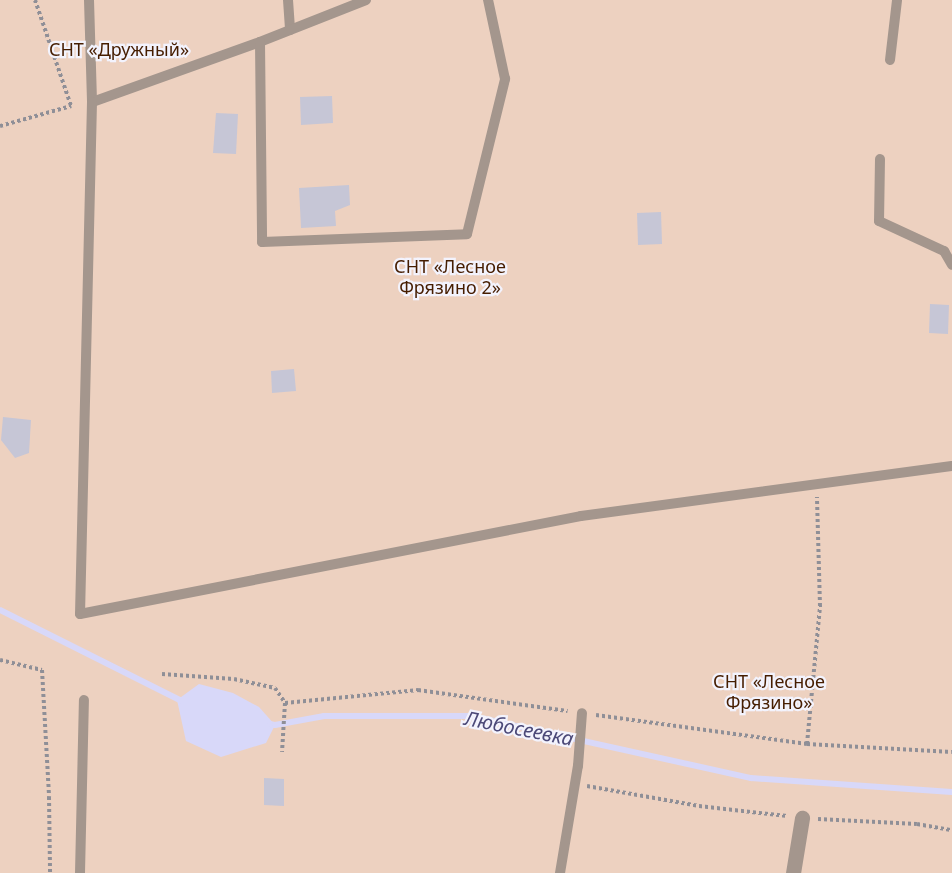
<!DOCTYPE html>
<html>
<head>
<meta charset="utf-8">
<style>
  body { margin:0 }
  #map { position:relative; width:952px; height:873px; overflow:hidden; background:#f3f3fd; font-family:"Noto Sans",sans-serif }
  div>[style] { position:absolute }
  .green>* { inset:0; background:#edd1c0 }
  .water>* { inset:0; background:#d8d8f9 }
  .stream>* { height:6px; margin:-3px; padding:0 3px; transform-origin:3px; border-radius:3px; background:#d8d8f9 }
  .building>* { inset:0; background:#c6c6d6 }
  .path>* { height:4px; margin-top:-2px; transform-origin:0; background:repeating-linear-gradient(90deg,#8f8f97 0 3px,transparent 0 6px) }
  .service>* { height:10px; margin:-5px; padding:0 5px; transform-origin:5px; border-radius:5px; background:#a4968d }
  .minor>* { height:15px; margin:-7.5px; padding:0 7.5px; transform-origin:7.5px; border-radius:7.5px; background:#a4968d }
  span { translate:-50% -50%; white-space:nowrap; text-align:center; line-height:1.15; -webkit-text-stroke:4.5px #f3f3fd; paint-order:stroke }
  .park-label { font-size:18px; color:#461d00 }
  .water-label { font-size:20px; color:#4c4978; font-style:italic }
</style>
</head>
<body>
<div id="map">
  <div class="green">
    <div style="clip-path:polygon(0 0,952px 0,952px 873px,0 873px)"></div>
  </div>
  <div class="water">
    <div style="clip-path:polygon(199px 684px,233px 693px,259px 707px,275px 725px,266px 743px,221px 757px,186px 741px,177px 700px)"></div>
  </div>
  <div class="stream">
    <div style="left:0;top:610px;width:206px;rotate:26.6deg"></div>
    <div style="left:270px;top:724px;width:5px;rotate:11deg"></div>
    <div style="left:275px;top:725px;width:50px;rotate:-10.4deg"></div>
    <div style="left:324px;top:716px;width:147px"></div>
    <div style="left:471px;top:716px;width:287px;rotate:12.5deg"></div>
    <div style="left:751px;top:778px;width:201px;rotate:4deg"></div>
  </div>
  <div class="building">
    <div style="clip-path:polygon(332px 96px,333px 123px,301px 125px,300px 97px)"></div>
    <div style="clip-path:polygon(216px 113px,238px 114px,236px 154px,213px 153px)"></div>
    <div style="clip-path:polygon(349px 185px,350px 205px,335px 211px,336px 226px,301px 228px,299px 188px)"></div>
    <div style="clip-path:polygon(661px 212px,662px 244px,638px 245px,637px 213px)"></div>
    <div style="clip-path:polygon(930px 304px,949px 305px,948px 334px,929px 333px)"></div>
    <div style="clip-path:polygon(294px 369px,296px 391px,272px 393px,271px 371px)"></div>
    <div style="clip-path:polygon(3px 417px,31px 420px,29px 453px,15px 458px,1px 440px)"></div>
    <div style="clip-path:polygon(264px 778px,284px 779px,284px 806px,264px 805px)"></div>
  </div>
  <div class="path">
    <div style="left:35px;top:0;width:112px;rotate:71.2deg"></div>
    <div style="left:0;top:126px;width:74px;rotate:-15.7deg"></div>
    <div style="left:0;top:660px;width:43px;rotate:13.4deg"></div>
    <div style="left:42px;top:670px;width:127px;rotate:86.8deg"></div>
    <div style="left:49px;top:797px;width:76px;rotate:89.2deg"></div>
    <div style="left:162px;top:674px;width:72px;rotate:4deg"></div>
    <div style="left:234px;top:679px;width:42px;rotate:12.4deg"></div>
    <div style="left:275px;top:688px;width:18px;rotate:56deg"></div>
    <div style="left:285px;top:703px;width:49px;rotate:93.5deg"></div>
    <div style="left:285px;top:703px;width:134px;rotate:-5.6deg"></div>
    <div style="left:418px;top:690px;width:151px;rotate:8deg"></div>
    <div style="left:596px;top:715px;width:213px;rotate:7.8deg"></div>
    <div style="left:807px;top:744px;width:145px;rotate:3.2deg"></div>
    <div style="left:807px;top:744px;width:139px;rotate:-84.6deg"></div>
    <div style="left:820px;top:606px;width:109px;rotate:-91.6deg"></div>
    <div style="left:587px;top:786px;width:114px;rotate:10.1deg"></div>
    <div style="left:699px;top:806px;width:89px;rotate:6.5deg"></div>
    <div style="left:818px;top:819px;width:99px;rotate:2.9deg"></div>
    <div style="left:917px;top:824px;width:36px;rotate:10deg"></div>
  </div>
  <div class="service">
    <div style="left:89px;top:0;width:102px;rotate:88.3deg"></div>
    <div style="left:288px;top:0;width:30px;rotate:86deg"></div>
    <div style="left:366px;top:0;width:114px;rotate:158.4deg"></div>
    <div style="left:260px;top:42px;width:178px;rotate:160.3deg"></div>
    <div style="left:92px;top:102px;width:512px;rotate:91.34deg"></div>
    <div style="left:80px;top:614px;width:510px;rotate:-11.07deg"></div>
    <div style="left:581px;top:516px;width:374px;rotate:-7.7deg"></div>
    <div style="left:260px;top:42px;width:200px;rotate:89.4deg"></div>
    <div style="left:262px;top:242px;width:205px;rotate:-2.2deg"></div>
    <div style="left:467px;top:234px;width:160px;rotate:-76.2deg"></div>
    <div style="left:505px;top:79px;width:81px;rotate:-102.1deg"></div>
    <div style="left:890px;top:60px;width:60px;rotate:-83.3deg"></div>
    <div style="left:880px;top:159px;width:62px;rotate:90.9deg"></div>
    <div style="left:879px;top:221px;width:72px;rotate:24.8deg"></div>
    <div style="left:944px;top:251px;width:16px;rotate:60deg"></div>
    <div style="left:80px;top:873px;width:173px;rotate:-88.7deg"></div>
    <div style="left:560px;top:873px;width:109px;rotate:-80.5deg"></div>
    <div style="left:578px;top:766px;width:53px;rotate:-85.7deg"></div>
  </div>
  <div class="minor">
    <div style="left:793px;top:873px;width:56px;rotate:-80.7deg"></div>
  </div>
  <div class="park-label">
    <span style="left:119px;top:49px">СНТ «Дружный»</span>
    <span style="left:450px;top:277px">СНТ «Лесное<br>Фрязино 2»</span>
    <span style="left:769px;top:692px">СНТ «Лесное<br>Фрязино»</span>
  </div>
  <div class="water-label">
    <span style="left:519px;top:728px;rotate:11deg">Любосеевка</span>
  </div>
</div>
</body>
</html>
